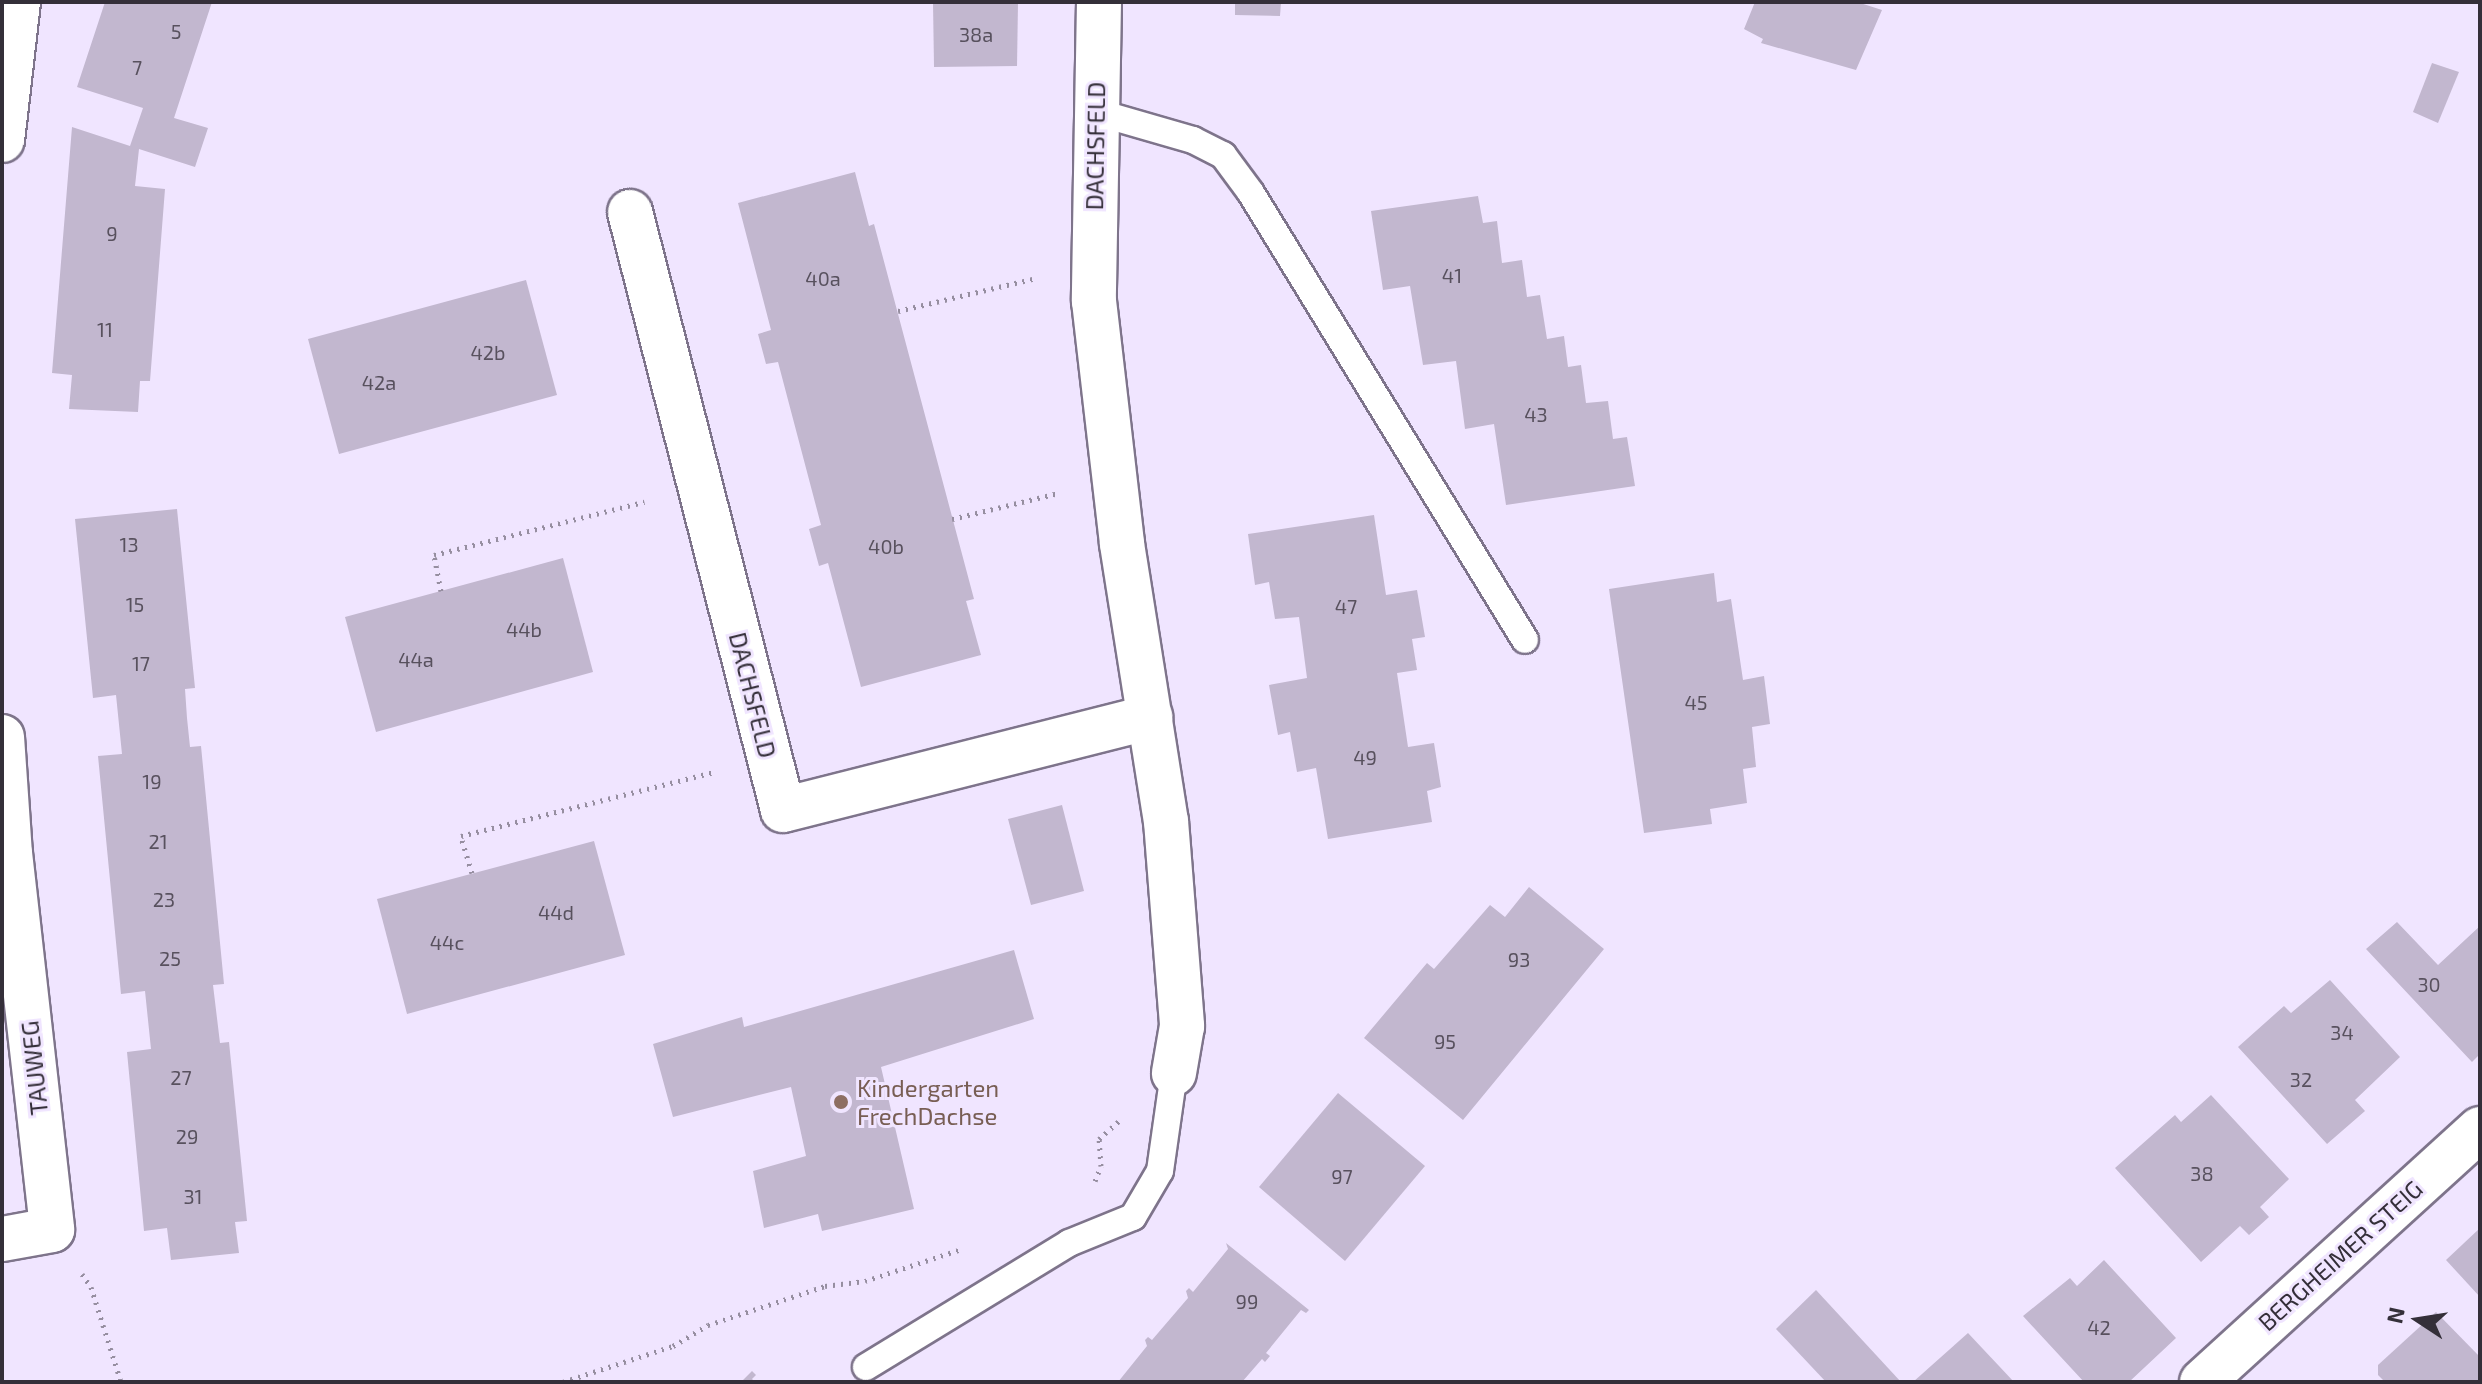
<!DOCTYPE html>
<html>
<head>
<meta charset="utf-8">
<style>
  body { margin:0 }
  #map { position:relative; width:2482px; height:1384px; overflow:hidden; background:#f0e5ff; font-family:"Exo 2",sans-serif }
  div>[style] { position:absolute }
  .building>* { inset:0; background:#c2b7cf }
  .path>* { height:5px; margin-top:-2.5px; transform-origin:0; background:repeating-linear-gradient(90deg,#968ea0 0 2px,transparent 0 8px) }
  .roads { filter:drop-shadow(2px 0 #7e748b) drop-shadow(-2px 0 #7e748b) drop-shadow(0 2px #7e748b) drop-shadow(0 -2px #7e748b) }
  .service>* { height:26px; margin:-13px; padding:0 13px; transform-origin:13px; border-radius:13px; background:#fff }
  .minor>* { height:44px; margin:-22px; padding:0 22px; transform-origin:22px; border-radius:22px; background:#fff }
  .dots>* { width:22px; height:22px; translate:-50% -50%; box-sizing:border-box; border:4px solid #f0e5ff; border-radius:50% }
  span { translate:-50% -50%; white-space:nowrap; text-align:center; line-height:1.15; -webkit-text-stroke:6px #f0e5ff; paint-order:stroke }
  .number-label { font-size:20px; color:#58515e }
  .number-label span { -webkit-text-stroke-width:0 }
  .street-label { font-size:24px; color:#342f39 }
  .education-label { font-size:24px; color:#785e54 }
  .left { translate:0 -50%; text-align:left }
  .frame { position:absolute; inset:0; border:4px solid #342f39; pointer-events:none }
  .north { position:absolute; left:2378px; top:1280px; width:80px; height:80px; -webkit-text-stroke:6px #f0e5ff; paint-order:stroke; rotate:282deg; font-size:22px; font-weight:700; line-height:32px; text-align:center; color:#342f39 }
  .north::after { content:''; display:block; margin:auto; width:28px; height:36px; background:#342f39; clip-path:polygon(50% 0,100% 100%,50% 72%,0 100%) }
</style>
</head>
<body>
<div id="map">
  <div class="building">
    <div style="clip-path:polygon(105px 2px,212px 2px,174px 118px,208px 128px,195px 167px,139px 149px,135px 186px,165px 189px,150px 381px,140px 381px,138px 412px,69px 409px,72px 375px,52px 373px,72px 127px,130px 146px,143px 108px,77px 87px)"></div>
    <div style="clip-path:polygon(933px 2px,1018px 2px,1017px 66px,934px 67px)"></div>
    <div style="clip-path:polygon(1235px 2px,1281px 2px,1280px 16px,1235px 15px)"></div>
    <div style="clip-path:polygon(1755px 2px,1857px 2px,1882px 10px,1856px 70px,1761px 43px,1763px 39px,1744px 29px)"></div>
    <div style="clip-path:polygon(2432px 63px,2459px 72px,2438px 123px,2413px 112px)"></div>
    <div style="clip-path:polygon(855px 172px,869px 226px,874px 224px,974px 599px,966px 601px,981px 655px,861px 687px,828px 563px,819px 566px,809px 529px,821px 525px,778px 362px,766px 364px,758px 334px,771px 330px,738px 203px)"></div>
    <div style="clip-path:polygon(1478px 196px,1483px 223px,1497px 221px,1502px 263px,1522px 260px,1527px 297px,1540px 295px,1547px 339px,1564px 336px,1568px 367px,1581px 365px,1586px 403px,1608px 401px,1613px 439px,1627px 437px,1635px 486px,1506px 505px,1494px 424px,1465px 429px,1456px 361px,1423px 365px,1410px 286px,1383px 290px,1371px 211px)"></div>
    <div style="clip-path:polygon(526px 280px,557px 395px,339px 454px,308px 339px)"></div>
    <div style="clip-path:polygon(177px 509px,195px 688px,185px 689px,187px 718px,190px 747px,201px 746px,224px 984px,213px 985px,220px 1043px,229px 1042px,247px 1221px,235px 1222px,239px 1253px,171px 1260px,167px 1228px,144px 1231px,127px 1052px,151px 1049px,145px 991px,121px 994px,98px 756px,122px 754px,116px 695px,93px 698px,75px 519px)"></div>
    <div style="clip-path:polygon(1374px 515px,1386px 595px,1417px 590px,1425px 637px,1412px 639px,1417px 670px,1397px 673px,1408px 747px,1434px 743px,1441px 787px,1427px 791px,1432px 822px,1328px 839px,1316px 768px,1297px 772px,1290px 732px,1278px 735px,1269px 685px,1307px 678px,1299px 617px,1275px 619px,1269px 582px,1255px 585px,1248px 534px)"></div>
    <div style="clip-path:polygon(563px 558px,593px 672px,376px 732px,345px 617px)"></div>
    <div style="clip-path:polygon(1714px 573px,1717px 602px,1731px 599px,1743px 680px,1764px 676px,1770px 724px,1752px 727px,1756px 767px,1743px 769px,1747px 803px,1710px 809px,1712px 824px,1644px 833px,1609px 589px)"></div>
    <div style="clip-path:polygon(1062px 805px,1084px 891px,1031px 905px,1008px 819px)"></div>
    <div style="clip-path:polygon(594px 841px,625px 955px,407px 1014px,377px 899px)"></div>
    <div style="clip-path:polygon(1529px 887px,1604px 949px,1463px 1120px,1364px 1038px,1427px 963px,1434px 969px,1490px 905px,1505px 917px)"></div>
    <div style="clip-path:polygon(2397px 922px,2438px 965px,2480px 926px,2480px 1054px,2472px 1062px,2366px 949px)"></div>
    <div style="clip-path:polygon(1014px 950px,1034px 1019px,881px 1067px,914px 1209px,822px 1231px,818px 1214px,764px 1228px,753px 1171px,806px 1156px,791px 1087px,673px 1117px,653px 1044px,742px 1017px,744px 1027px)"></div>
    <div style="clip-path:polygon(2330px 980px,2400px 1057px,2355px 1100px,2365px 1111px,2327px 1144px,2238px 1047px,2284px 1006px,2291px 1013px)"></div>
    <div style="clip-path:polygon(1338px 1093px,1425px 1166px,1345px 1261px,1259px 1187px)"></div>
    <div style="clip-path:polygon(2211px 1095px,2289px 1179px,2260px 1207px,2269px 1217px,2249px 1235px,2240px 1226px,2201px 1262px,2115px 1168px,2175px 1115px,2181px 1122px)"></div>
    <div style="clip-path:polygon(2480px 1228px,2480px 1297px,2446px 1260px)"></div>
    <div style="clip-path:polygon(1226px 1243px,1309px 1310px,1306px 1313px,1301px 1310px,1266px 1353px,1270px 1356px,1265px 1362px,1262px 1359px,1242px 1382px,1118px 1382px,1147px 1346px,1145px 1340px,1148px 1337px,1152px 1340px,1188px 1298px,1186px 1291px,1189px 1288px,1193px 1292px,1228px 1249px)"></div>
    <div style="clip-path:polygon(2104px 1260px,2176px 1338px,2129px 1382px,2084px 1382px,2023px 1316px,2070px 1278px,2077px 1286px)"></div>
    <div style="clip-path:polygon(1816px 1290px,1901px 1382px,1826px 1382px,1776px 1329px)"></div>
    <div style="clip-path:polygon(2436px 1312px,2480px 1357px,2480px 1382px,2385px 1382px,2378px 1375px,2378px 1365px)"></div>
    <div style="clip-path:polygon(1968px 1333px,2014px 1382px,1913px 1382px)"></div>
    <div style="clip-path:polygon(752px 1371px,756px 1375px,752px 1379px,755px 1382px,741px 1382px)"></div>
  </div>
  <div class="path">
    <div style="left:898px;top:311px;width:143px;rotate:-13.4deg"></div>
    <div style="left:952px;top:519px;width:110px;rotate:-13.7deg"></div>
    <div style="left:441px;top:591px;width:37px;rotate:-101deg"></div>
    <div style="left:434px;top:555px;width:217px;rotate:-14.2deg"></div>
    <div style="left:472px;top:873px;width:39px;rotate:-107deg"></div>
    <div style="left:461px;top:836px;width:261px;rotate:-14.2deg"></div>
    <div style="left:1095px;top:1181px;width:16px;rotate:-68deg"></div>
    <div style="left:1101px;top:1166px;width:27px;rotate:-94deg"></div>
    <div style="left:1099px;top:1139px;width:27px;rotate:-42deg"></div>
    <div style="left:82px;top:1274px;width:16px;rotate:55deg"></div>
    <div style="left:91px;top:1287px;width:100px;rotate:72.5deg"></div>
    <div style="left:563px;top:1382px;width:116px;rotate:-18.1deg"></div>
    <div style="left:673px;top:1346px;width:41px;rotate:-31deg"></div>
    <div style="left:708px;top:1325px;width:123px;rotate:-18.4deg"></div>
    <div style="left:825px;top:1286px;width:40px;rotate:-7.1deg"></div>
    <div style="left:865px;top:1281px;width:99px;rotate:-18.3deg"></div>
  </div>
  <div class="roads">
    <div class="service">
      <div style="left:1096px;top:112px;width:101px;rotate:16.1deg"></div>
      <div style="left:1193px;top:140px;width:34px;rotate:27deg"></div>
      <div style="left:1223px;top:155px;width:47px;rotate:53.6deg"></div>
      <div style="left:1251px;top:193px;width:524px;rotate:58.49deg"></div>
      <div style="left:866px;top:1367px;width:238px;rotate:-31.4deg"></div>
      <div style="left:1069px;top:1243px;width:69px;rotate:-22.1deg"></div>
      <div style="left:1133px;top:1217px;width:53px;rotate:-59.6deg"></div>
      <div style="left:1160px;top:1171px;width:99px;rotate:-81.9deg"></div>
    </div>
    <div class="minor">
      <div style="left:1099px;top:2px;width:299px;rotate:91deg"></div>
      <div style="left:1094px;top:301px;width:245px;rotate:83.4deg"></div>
      <div style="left:1122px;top:544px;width:280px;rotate:81deg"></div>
      <div style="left:1166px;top:821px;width:206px;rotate:85.5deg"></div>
      <div style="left:1182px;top:1026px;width:48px;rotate:99.7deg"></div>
      <div style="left:2px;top:140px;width:139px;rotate:-83.4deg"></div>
      <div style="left:630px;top:212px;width:617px;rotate:75.65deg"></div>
      <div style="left:783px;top:810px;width:379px;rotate:-14.2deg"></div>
      <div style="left:2px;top:737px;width:116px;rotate:86.1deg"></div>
      <div style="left:10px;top:853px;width:379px;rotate:83.6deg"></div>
      <div style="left:52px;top:1230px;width:51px;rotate:169.8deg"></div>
      <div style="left:2202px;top:1382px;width:376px;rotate:-42.3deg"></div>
    </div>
  </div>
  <div class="dots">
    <div style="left:841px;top:1102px;background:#8d6e63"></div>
  </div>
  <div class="number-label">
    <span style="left:176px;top:31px">5</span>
    <span style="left:976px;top:34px">38a</span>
    <span style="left:137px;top:67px">7</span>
    <span style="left:112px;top:233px">9</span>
    <span style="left:1452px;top:275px">41</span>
    <span style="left:823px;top:278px">40a</span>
    <span style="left:105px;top:329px">11</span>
    <span style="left:488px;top:352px">42b</span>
    <span style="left:379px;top:382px">42a</span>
    <span style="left:1536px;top:414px">43</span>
    <span style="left:129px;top:544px">13</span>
    <span style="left:886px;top:546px">40b</span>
    <span style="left:135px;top:604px">15</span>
    <span style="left:1346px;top:606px">47</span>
    <span style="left:524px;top:629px">44b</span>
    <span style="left:416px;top:659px">44a</span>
    <span style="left:141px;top:663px">17</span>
    <span style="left:1696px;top:702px">45</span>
    <span style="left:1365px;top:757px">49</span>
    <span style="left:152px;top:781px">19</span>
    <span style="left:158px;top:841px">21</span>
    <span style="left:164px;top:899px">23</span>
    <span style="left:556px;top:912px">44d</span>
    <span style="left:447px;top:942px">44c</span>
    <span style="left:170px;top:958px">25</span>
    <span style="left:1519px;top:959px">93</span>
    <span style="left:2429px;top:984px">30</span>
    <span style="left:2342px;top:1032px">34</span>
    <span style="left:1445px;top:1041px">95</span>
    <span style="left:181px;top:1077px">27</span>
    <span style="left:2301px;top:1079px">32</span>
    <span style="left:187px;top:1136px">29</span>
    <span style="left:2202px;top:1173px">38</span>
    <span style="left:1342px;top:1176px">97</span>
    <span style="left:193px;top:1196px">31</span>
    <span style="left:1247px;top:1301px">99</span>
    <span style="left:2099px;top:1327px">42</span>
  </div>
  <div class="street-label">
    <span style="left:1095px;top:146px;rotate:-89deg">DACHSFELD</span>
    <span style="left:753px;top:695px;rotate:76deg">DACHSFELD</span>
    <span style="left:34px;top:1068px;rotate:-96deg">TAUWEG</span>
    <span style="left:2340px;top:1255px;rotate:-42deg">BERGHEIMER STEIG</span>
  </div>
  <div class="education-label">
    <span class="left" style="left:857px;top:1102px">Kindergarten<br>FrechDachse</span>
  </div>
  <div class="frame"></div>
  <div class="north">N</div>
</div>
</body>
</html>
